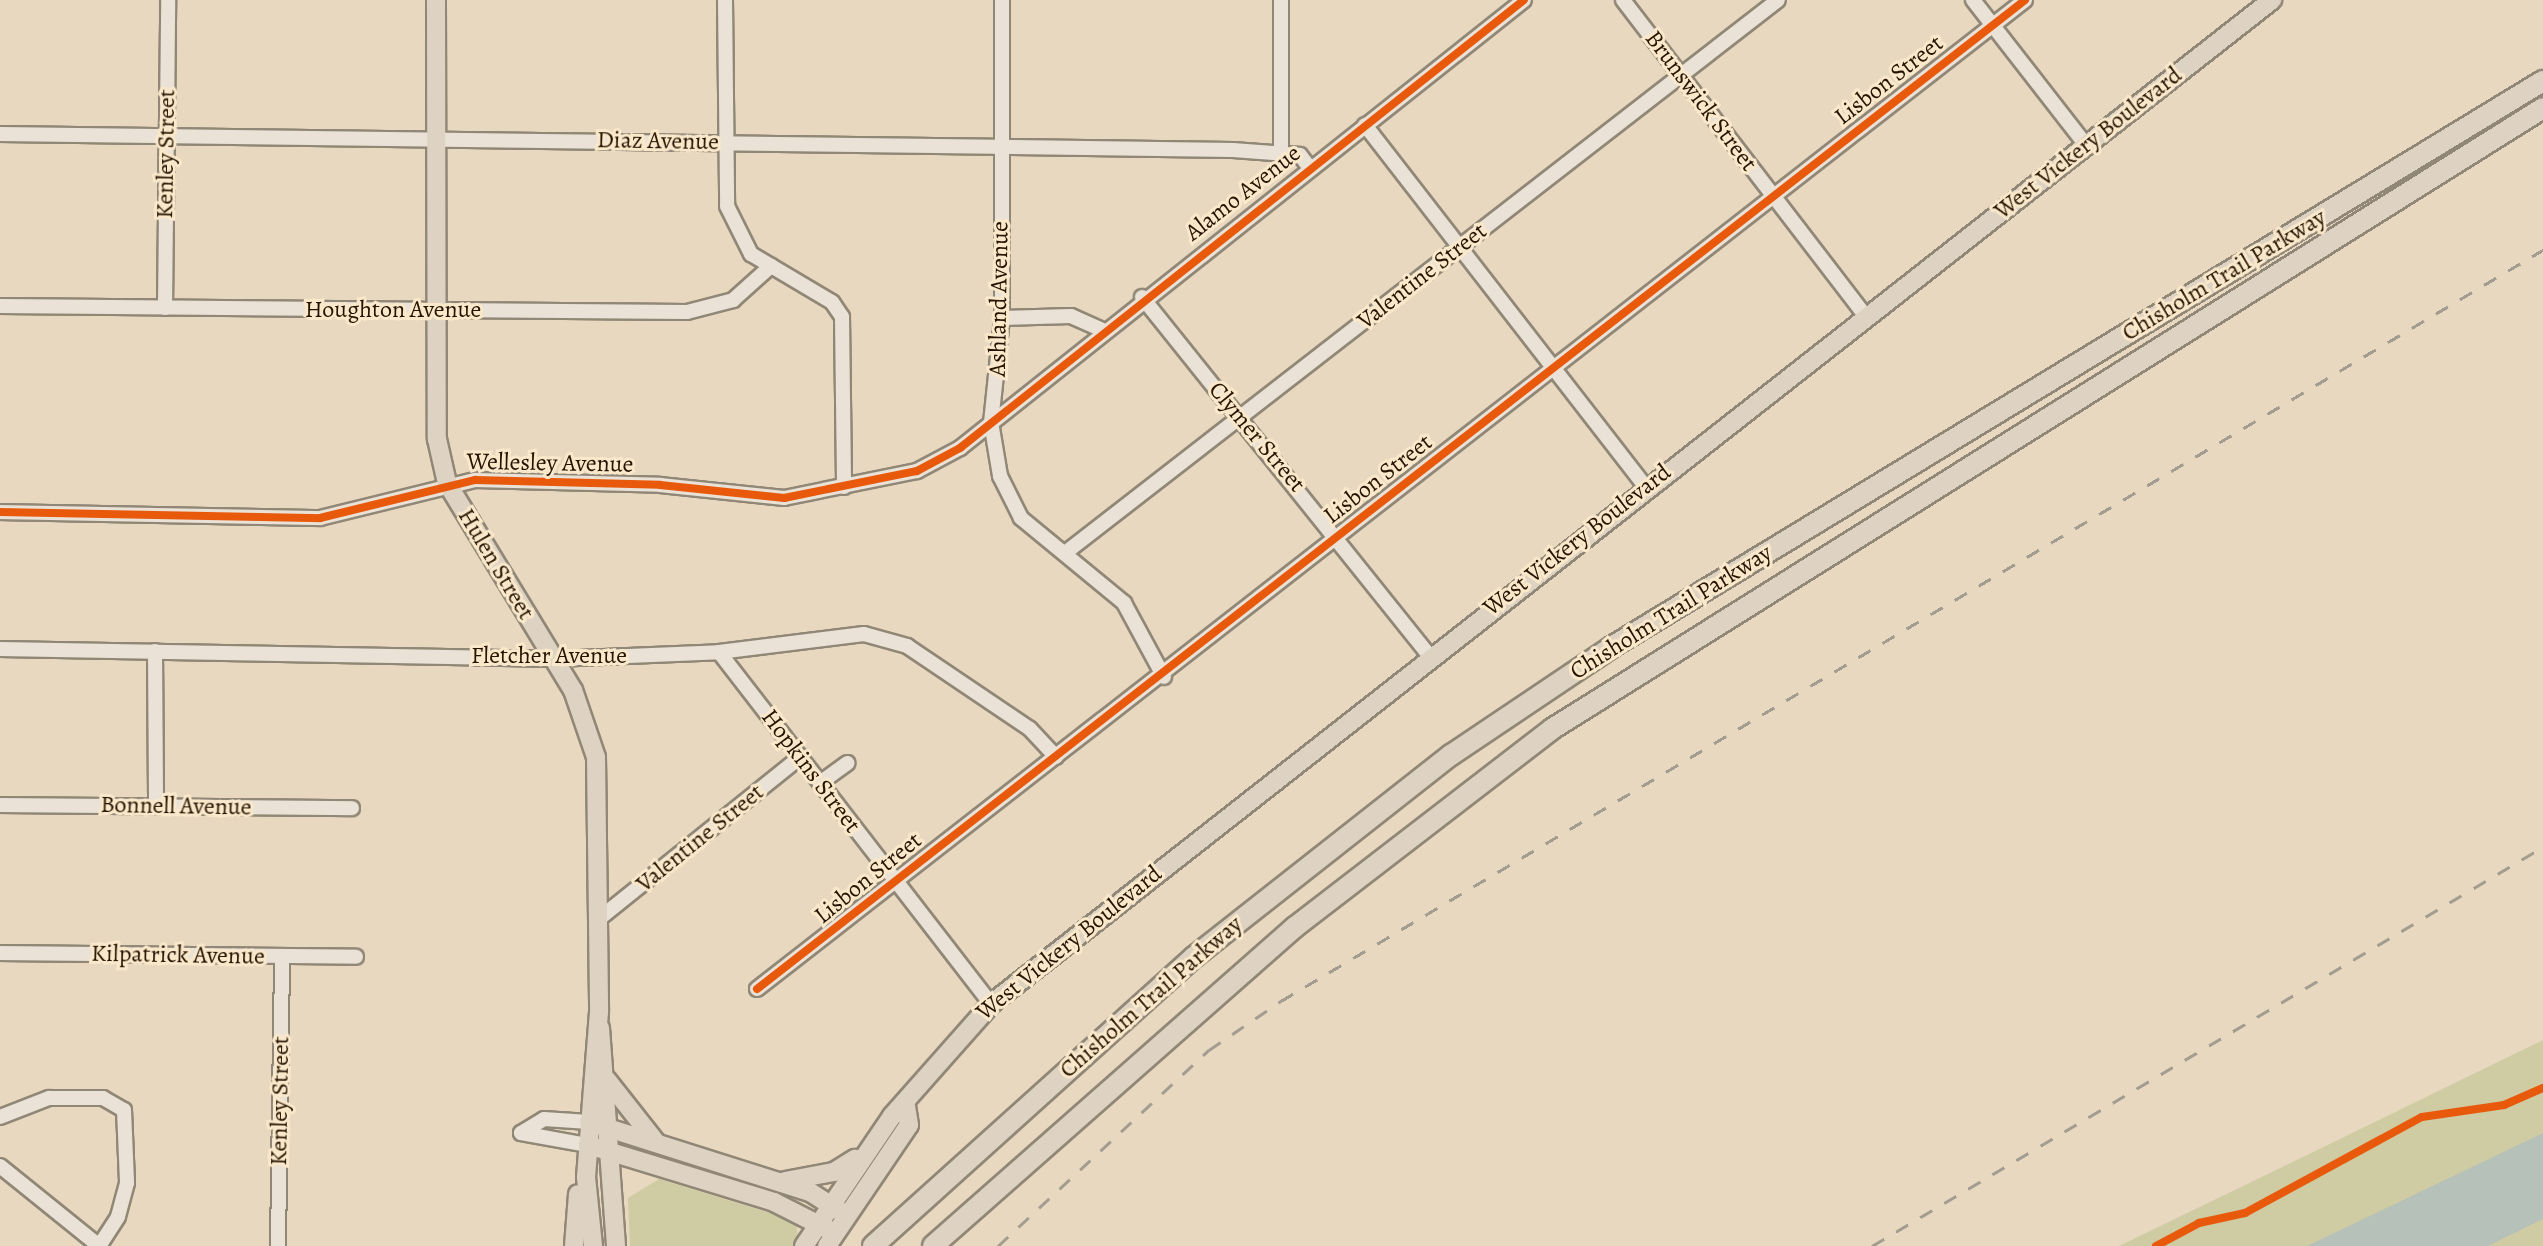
<!DOCTYPE html>
<html>
<head>
<meta charset="utf-8">
<style>
  body { margin:0 }
  #map { position:relative; width:2543px; height:1246px; overflow:hidden; background:#e7d8bf; font-family:Alegreya,serif }
  div>[style] { position:absolute }
  .green>* { inset:0; background:#cfcba2 }
  .water>* { inset:0; background:#b6c2b9 }
  .roads { filter:drop-shadow(2px 0 #918776) drop-shadow(-2px 0 #918776) drop-shadow(0 2px #918776) drop-shadow(0 -2px #918776) }
  .minor>* { height:14px; margin:-7px; padding:0 7px; transform-origin:7px; border-radius:7px; background:#eae2d6 }
  .major>* { height:18px; margin:-9px; padding:0 9px; transform-origin:9px; border-radius:9px; background:#ded3c2 }
  .highway>* { height:20px; margin:-10px; padding:0 10px; transform-origin:10px; border-radius:10px; background:#ded3c2 }
  .rail>* { height:3px; margin-top:-1.5px; transform-origin:0; background:repeating-linear-gradient(90deg,#a39c90 0 14px,transparent 0 28px) }
  .cycleway>* { height:8px; margin:-4px; padding:0 4px; transform-origin:4px; border-radius:4px; background:#e8590c }
  span { translate:-50% -50%; white-space:nowrap; text-align:center; line-height:1.15; -webkit-text-stroke:6px #fae8cb; paint-order:stroke }
  .street-label { font-size:24px; color:#261300 }
</style>
</head>
<body>
<div id="map">
  <div class="green">
    <div style="clip-path:polygon(2543px 1040px,2543px 1246px,2119px 1246px,2301px 1158px)"></div>
    <div style="clip-path:polygon(659px 1179px,796px 1221px,799px 1246px,630px 1246px,628px 1198px)"></div>
  </div>
  <div class="water">
    <div style="clip-path:polygon(2543px 1133px,2543px 1219px,2488px 1246px,2307px 1246px)"></div>
  </div>
  <div class="roads">
    <div class="minor">
      <div style="left:725px;top:0;width:206px;rotate:89.4deg"></div>
      <div style="left:727px;top:206px;width:54px;rotate:63.4deg"></div>
      <div style="left:751px;top:254px;width:94px;rotate:30.7deg"></div>
      <div style="left:832px;top:302px;width:18px;rotate:56deg"></div>
      <div style="left:842px;top:317px;width:170px;rotate:89.3deg"></div>
      <div style="left:1002px;top:0;width:318px;rotate:90deg"></div>
      <div style="left:1002px;top:318px;width:105px;rotate:96deg"></div>
      <div style="left:991px;top:422px;width:55px;rotate:80.5deg"></div>
      <div style="left:1000px;top:476px;width:47px;rotate:63.4deg"></div>
      <div style="left:1021px;top:518px;width:134px;rotate:39.5deg"></div>
      <div style="left:1124px;top:603px;width:84px;rotate:61.6deg"></div>
      <div style="left:1281px;top:0;width:153px;rotate:90deg"></div>
      <div style="left:1623px;top:0;width:399px;rotate:52.5deg"></div>
      <div style="left:1973px;top:0;width:182px;rotate:52.1deg"></div>
      <div style="left:1365px;top:125px;width:458px;rotate:52.2deg"></div>
      <div style="left:0;top:134px;width:1233px;rotate:0.74deg"></div>
      <div style="left:1233px;top:150px;width:67px;rotate:4.3deg"></div>
      <div style="left:1300px;top:155px;width:15px;rotate:53deg"></div>
      <div style="left:1142px;top:297px;width:459px;rotate:51.3deg"></div>
      <div style="left:0;top:306px;width:687px;rotate:0.5deg"></div>
      <div style="left:687px;top:312px;width:48px;rotate:-14.6deg"></div>
      <div style="left:733px;top:300px;width:51px;rotate:-41.8deg"></div>
      <div style="left:165px;top:308px;width:308px;rotate:-89.4deg"></div>
      <div style="left:1002px;top:318px;width:69px;rotate:-1.7deg"></div>
      <div style="left:1071px;top:316px;width:36px;rotate:24deg"></div>
      <div style="left:0;top:512px;width:320px;rotate:1.1deg"></div>
      <div style="left:320px;top:518px;width:160px;rotate:-13.8deg"></div>
      <div style="left:475px;top:480px;width:185px;rotate:1.5deg"></div>
      <div style="left:660px;top:485px;width:125px;rotate:6deg"></div>
      <div style="left:784px;top:498px;width:136px;rotate:-11.5deg"></div>
      <div style="left:917px;top:471px;width:49px;rotate:-28.1deg"></div>
      <div style="left:960px;top:448px;width:720px;rotate:-38.46deg"></div>
      <div style="left:1065px;top:553px;width:902px;rotate:-37.8deg"></div>
      <div style="left:0;top:649px;width:555px;rotate:1.03deg"></div>
      <div style="left:555px;top:659px;width:164px;rotate:-2.4deg"></div>
      <div style="left:719px;top:652px;width:146px;rotate:-7.1deg"></div>
      <div style="left:864px;top:634px;width:45px;rotate:15.6deg"></div>
      <div style="left:907px;top:646px;width:148px;rotate:34deg"></div>
      <div style="left:1030px;top:729px;width:38px;rotate:47deg"></div>
      <div style="left:155px;top:651px;width:155px;rotate:89.6deg"></div>
      <div style="left:719px;top:652px;width:445px;rotate:52.3deg"></div>
      <div style="left:820px;top:783px;width:34px;rotate:-36deg"></div>
      <div style="left:0;top:805px;width:352px;rotate:0.5deg"></div>
      <div style="left:600px;top:918px;width:257px;rotate:-38.8deg"></div>
      <div style="left:0;top:953px;width:356px;rotate:0.6deg"></div>
      <div style="left:757px;top:989px;width:1608px;rotate:-37.95deg"></div>
      <div style="left:0;top:1117px;width:53px;rotate:-21.2deg"></div>
      <div style="left:49px;top:1098px;width:54px"></div>
      <div style="left:103px;top:1098px;width:24px;rotate:30deg"></div>
      <div style="left:124px;top:1110px;width:73px;rotate:87.6deg"></div>
      <div style="left:127px;top:1183px;width:35px;rotate:105deg"></div>
      <div style="left:118px;top:1217px;width:35px;rotate:123deg"></div>
      <div style="left:521px;top:1133px;width:27px;rotate:-31deg"></div>
      <div style="left:544px;top:1119px;width:45px;rotate:3.8deg"></div>
      <div style="left:521px;top:1133px;width:68px;rotate:10.2deg"></div>
      <div style="left:0;top:1166px;width:127px;rotate:38.9deg"></div>
      <div style="left:278px;top:1246px;width:290px;rotate:-89.2deg"></div>
    </div>
    <div class="major">
      <div style="left:436px;top:0;width:439px;rotate:89.9deg"></div>
      <div style="left:437px;top:439px;width:45px;rotate:77.2deg"></div>
      <div style="left:447px;top:483px;width:242px;rotate:58.7deg"></div>
      <div style="left:573px;top:690px;width:71px;rotate:71.1deg"></div>
      <div style="left:596px;top:757px;width:255px;rotate:89.3deg"></div>
      <div style="left:599px;top:1012px;width:166px;rotate:94.5deg"></div>
      <div style="left:586px;top:1177px;width:69px;rotate:84.2deg"></div>
      <div style="left:600px;top:1028px;width:219px;rotate:85.8deg"></div>
      <div style="left:607px;top:1080px;width:78px;rotate:51.8deg"></div>
      <div style="left:589px;top:1122px;width:232px;rotate:17.6deg"></div>
      <div style="left:810px;top:1192px;width:43px;rotate:32.6deg"></div>
      <div style="left:588px;top:1145px;width:195px;rotate:17deg"></div>
      <div style="left:774px;top:1202px;width:68px;rotate:26.9deg"></div>
      <div style="left:785px;top:1181px;width:50px;rotate:-10.4deg"></div>
      <div style="left:834px;top:1172px;width:25px;rotate:-32deg"></div>
      <div style="left:574px;top:1246px;width:52px;rotate:-85.6deg"></div>
      <div style="left:804px;top:1246px;width:157px;rotate:-55.9deg"></div>
      <div style="left:892px;top:1116px;width:149px;rotate:-48.5deg"></div>
      <div style="left:991px;top:1004px;width:1628px;rotate:-38.09deg"></div>
      <div style="left:827px;top:1246px;width:146px;rotate:-55.9deg"></div>
      <div style="left:909px;top:1125px;width:18px;rotate:-99deg"></div>
    </div>
    <div class="highway">
      <div style="left:873px;top:1246px;width:432px;rotate:-42deg"></div>
      <div style="left:1194px;top:957px;width:327px;rotate:-38.2deg"></div>
      <div style="left:1451px;top:755px;width:192px;rotate:-33.9deg"></div>
      <div style="left:1610px;top:648px;width:1092px;rotate:-31.29deg"></div>
      <div style="left:933px;top:1246px;width:482px;rotate:-41.4deg"></div>
      <div style="left:1295px;top:927px;width:324px;rotate:-37.6deg"></div>
      <div style="left:1552px;top:729px;width:1169px;rotate:-32.07deg"></div>
    </div>
  </div>
  <div class="rail">
    <div style="left:998px;top:1246px;width:288px;rotate:-42.9deg"></div>
    <div style="left:1209px;top:1050px;width:87px;rotate:-34.2deg"></div>
    <div style="left:1281px;top:1001px;width:1469px;rotate:-30.76deg"></div>
    <div style="left:1872px;top:1246px;width:781px;rotate:-30.74deg"></div>
  </div>
  <div class="cycleway">
    <div style="left:0;top:512px;width:320px;rotate:1.1deg"></div>
    <div style="left:320px;top:518px;width:160px;rotate:-13.8deg"></div>
    <div style="left:475px;top:480px;width:185px;rotate:1.5deg"></div>
    <div style="left:660px;top:485px;width:125px;rotate:6deg"></div>
    <div style="left:784px;top:498px;width:136px;rotate:-11.5deg"></div>
    <div style="left:917px;top:471px;width:49px;rotate:-28.1deg"></div>
    <div style="left:960px;top:448px;width:720px;rotate:-38.46deg"></div>
    <div style="left:757px;top:989px;width:1608px;rotate:-37.95deg"></div>
    <div style="left:2156px;top:1246px;width:49px;rotate:-28.1deg"></div>
    <div style="left:2199px;top:1223px;width:47px;rotate:-12.3deg"></div>
    <div style="left:2245px;top:1213px;width:201px;rotate:-28.5deg"></div>
    <div style="left:2422px;top:1117px;width:83px;rotate:-8.3deg"></div>
    <div style="left:2504px;top:1105px;width:43px;rotate:-23.6deg"></div>
  </div>
  <div class="street-label">
    <span style="left:1889px;top:80px;rotate:-38deg">Lisbon Street</span>
    <span style="left:1701px;top:101px;rotate:53deg">Brunswick Street</span>
    <span style="left:658px;top:141px;rotate:1deg">Diaz Avenue</span>
    <span style="left:2088px;top:143px;rotate:-38deg">West Vickery Boulevard</span>
    <span style="left:166px;top:154px;rotate:-89deg">Kenley Street</span>
    <span style="left:1243px;top:193px;rotate:-38deg">Alamo Avenue</span>
    <span style="left:2224px;top:275px;rotate:-31deg">Chisholm Trail Parkway</span>
    <span style="left:1422px;top:276px;rotate:-38deg">Valentine Street</span>
    <span style="left:999px;top:299px;rotate:-89deg">Ashland Avenue</span>
    <span style="left:393px;top:310px">Houghton Avenue</span>
    <span style="left:1257px;top:437px;rotate:50deg">Clymer Street</span>
    <span style="left:550px;top:463px;rotate:1deg">Wellesley Avenue</span>
    <span style="left:1378px;top:479px;rotate:-38deg">Lisbon Street</span>
    <span style="left:1577px;top:540px;rotate:-38deg">West Vickery Boulevard</span>
    <span style="left:496px;top:564px;rotate:59deg">Hulen Street</span>
    <span style="left:1671px;top:612px;rotate:-32deg">Chisholm Trail Parkway</span>
    <span style="left:549px;top:656px">Fletcher Avenue</span>
    <span style="left:811px;top:771px;rotate:53deg">Hopkins Street</span>
    <span style="left:176px;top:806px;rotate:1deg">Bonnell Avenue</span>
    <span style="left:700px;top:838px;rotate:-39deg">Valentine Street</span>
    <span style="left:868px;top:878px;rotate:-39deg">Lisbon Street</span>
    <span style="left:1069px;top:943px;rotate:-39deg">West Vickery Boulevard</span>
    <span style="left:178px;top:955px;rotate:1deg">Kilpatrick Avenue</span>
    <span style="left:1151px;top:997px;rotate:-41deg">Chisholm Trail Parkway</span>
    <span style="left:280px;top:1101px;rotate:-89deg">Kenley Street</span>
  </div>
</div>
</body>
</html>
